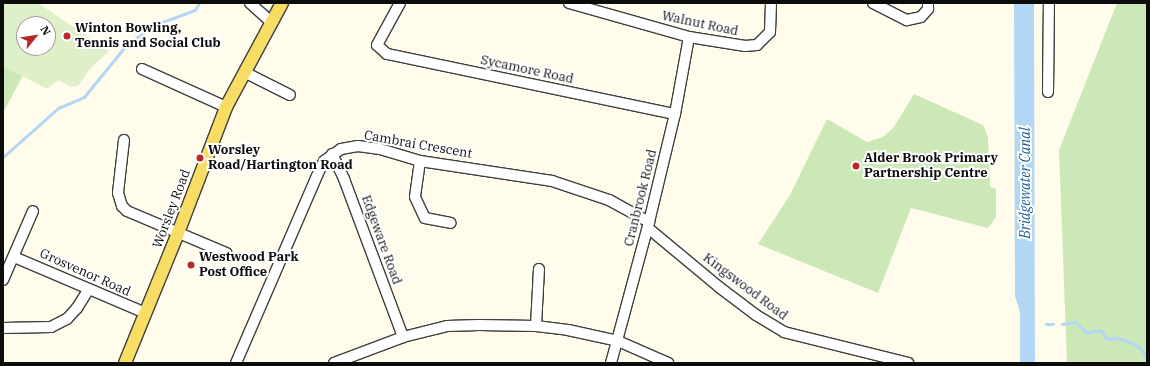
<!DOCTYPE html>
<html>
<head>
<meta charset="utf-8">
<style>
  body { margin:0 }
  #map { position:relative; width:1150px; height:366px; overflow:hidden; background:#fffcec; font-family:"IBM Plex Serif",serif }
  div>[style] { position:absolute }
  .green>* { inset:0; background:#cde8b7 }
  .pitch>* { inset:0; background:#dff0c8 }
  .water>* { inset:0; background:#b2d7f5 }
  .stream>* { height:3px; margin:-1.5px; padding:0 1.5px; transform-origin:1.5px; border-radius:1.5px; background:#b2d7f5 }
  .roads { filter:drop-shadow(1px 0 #3f3f3f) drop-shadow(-1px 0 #3f3f3f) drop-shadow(0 1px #3f3f3f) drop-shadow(0 -1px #3f3f3f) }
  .minor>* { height:10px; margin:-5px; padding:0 5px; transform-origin:5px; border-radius:5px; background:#fff }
  .major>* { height:12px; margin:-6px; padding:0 6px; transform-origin:6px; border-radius:6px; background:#f7dd64 }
  .dots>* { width:11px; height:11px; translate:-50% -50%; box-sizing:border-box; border:2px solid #fff; border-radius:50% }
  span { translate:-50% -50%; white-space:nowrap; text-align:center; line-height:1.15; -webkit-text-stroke:4px #fff; paint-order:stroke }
  .street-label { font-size:13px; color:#0c0c0c }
  .poi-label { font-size:13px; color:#0c0c0c; font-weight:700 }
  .left { translate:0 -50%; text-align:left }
  .water-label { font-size:14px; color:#17599d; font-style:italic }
  .frame { position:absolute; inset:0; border:4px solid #0c0c0c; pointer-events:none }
  .north { position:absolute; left:16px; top:16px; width:40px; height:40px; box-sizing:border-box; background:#fff; border:1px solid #9e9e9e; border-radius:50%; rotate:60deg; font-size:11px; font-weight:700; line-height:16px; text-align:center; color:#0c0c0c }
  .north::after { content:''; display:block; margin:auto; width:14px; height:18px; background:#bb2926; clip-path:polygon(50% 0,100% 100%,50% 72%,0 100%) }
</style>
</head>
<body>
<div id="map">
  <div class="green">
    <div style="clip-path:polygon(1117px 3px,1147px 3px,1147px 363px,1067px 363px,1059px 150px)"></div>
    <div style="clip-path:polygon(3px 66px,23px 75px,3px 113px)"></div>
    <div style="clip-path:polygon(914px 94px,983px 125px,988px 137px,990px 187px,996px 189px,996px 217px,988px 228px,911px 208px,878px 293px,758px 244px,790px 195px,827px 119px,867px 142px,883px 137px,894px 127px)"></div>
  </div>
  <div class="pitch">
    <div style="clip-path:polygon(evenodd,3px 3px,38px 3px,109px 51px,89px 70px,78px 86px,71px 87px,58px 80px,47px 89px,3px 66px,3px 3px,24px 24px,48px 24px,48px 48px,24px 48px,24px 24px)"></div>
  </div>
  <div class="water">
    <div style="clip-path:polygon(1014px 3px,1034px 3px,1035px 363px,1020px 363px,1020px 312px,1015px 296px)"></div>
  </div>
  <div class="stream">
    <div style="left:3px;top:157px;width:74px;rotate:-41.7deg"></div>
    <div style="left:58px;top:108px;width:28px;rotate:-23deg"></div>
    <div style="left:84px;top:97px;width:68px;rotate:-50.9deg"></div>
    <div style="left:127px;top:44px;width:36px;rotate:-34deg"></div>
    <div style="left:157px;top:24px;width:40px;rotate:-20.2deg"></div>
    <div style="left:195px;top:10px;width:8px;rotate:-60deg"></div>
    <div style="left:1046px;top:324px;width:7px"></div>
    <div style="left:1062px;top:324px;width:13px;rotate:-9deg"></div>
    <div style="left:1075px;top:322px;width:16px;rotate:43deg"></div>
    <div style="left:1087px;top:333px;width:7px;rotate:-16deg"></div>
    <div style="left:1094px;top:331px;width:7px"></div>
    <div style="left:1101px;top:331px;width:2px;rotate:27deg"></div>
    <div style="left:1103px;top:332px;width:6px;rotate:72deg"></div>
    <div style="left:1105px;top:338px;width:3px;rotate:18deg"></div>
    <div style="left:1108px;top:339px;width:10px;rotate:-6deg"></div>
    <div style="left:1118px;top:338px;width:15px;rotate:20deg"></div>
    <div style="left:1132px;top:343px;width:9px;rotate:32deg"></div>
    <div style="left:1140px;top:348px;width:12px;rotate:55deg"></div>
  </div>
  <div class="roads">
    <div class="minor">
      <div style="left:250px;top:3px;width:28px;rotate:42deg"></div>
      <div style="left:400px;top:3px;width:48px;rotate:118.7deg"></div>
      <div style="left:377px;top:45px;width:13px;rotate:42deg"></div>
      <div style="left:387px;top:54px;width:294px;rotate:11.8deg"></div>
      <div style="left:569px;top:3px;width:125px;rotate:15.8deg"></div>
      <div style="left:689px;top:37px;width:57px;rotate:9.1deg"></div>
      <div style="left:745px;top:46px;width:12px;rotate:-5deg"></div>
      <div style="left:757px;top:45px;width:18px;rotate:-45deg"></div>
      <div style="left:770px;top:32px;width:29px;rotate:-88deg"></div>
      <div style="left:873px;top:3px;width:38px;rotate:27deg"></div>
      <div style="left:907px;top:20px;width:14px;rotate:-12deg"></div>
      <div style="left:921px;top:17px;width:11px;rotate:-49deg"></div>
      <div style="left:928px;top:9px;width:6px;rotate:-90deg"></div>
      <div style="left:142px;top:69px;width:92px;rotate:24.3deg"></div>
      <div style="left:246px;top:73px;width:49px;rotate:26.6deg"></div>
      <div style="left:1048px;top:92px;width:89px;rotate:-89.4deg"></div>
      <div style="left:124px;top:140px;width:53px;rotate:96.5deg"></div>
      <div style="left:118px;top:193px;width:14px;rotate:73deg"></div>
      <div style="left:122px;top:206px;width:7px;rotate:45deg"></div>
      <div style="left:127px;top:211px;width:108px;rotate:23deg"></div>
      <div style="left:332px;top:154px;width:28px;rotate:64deg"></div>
      <div style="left:344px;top:179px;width:169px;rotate:69.5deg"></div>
      <div style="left:420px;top:161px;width:36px;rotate:98deg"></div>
      <div style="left:415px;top:197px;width:23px;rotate:65deg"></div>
      <div style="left:425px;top:218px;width:26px;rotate:11deg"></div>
      <div style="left:648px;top:228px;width:92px;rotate:39.7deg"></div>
      <div style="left:719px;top:287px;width:46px;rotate:37.1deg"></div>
      <div style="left:756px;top:315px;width:33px;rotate:31deg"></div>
      <div style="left:784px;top:332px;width:128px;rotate:14deg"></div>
      <div style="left:14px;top:257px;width:142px;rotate:23.1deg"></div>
      <div style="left:3px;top:280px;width:75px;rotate:-66.5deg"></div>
      <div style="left:536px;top:326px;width:57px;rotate:-87deg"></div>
      <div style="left:3px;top:328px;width:48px;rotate:-1.2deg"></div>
      <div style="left:51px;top:327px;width:18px;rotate:-27deg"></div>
      <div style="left:67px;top:319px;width:15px;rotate:-48deg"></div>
      <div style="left:77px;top:308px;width:22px;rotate:-58deg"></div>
      <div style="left:236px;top:363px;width:211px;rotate:-66.6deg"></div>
      <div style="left:320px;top:169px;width:9px;rotate:-63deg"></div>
      <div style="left:324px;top:161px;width:21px;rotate:-35deg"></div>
      <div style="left:341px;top:149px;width:17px;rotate:-10deg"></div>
      <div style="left:358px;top:146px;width:22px;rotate:8deg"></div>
      <div style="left:380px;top:149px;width:42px;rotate:16.7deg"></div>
      <div style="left:420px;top:161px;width:134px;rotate:8.6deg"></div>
      <div style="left:552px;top:181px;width:60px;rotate:18.4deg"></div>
      <div style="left:609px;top:200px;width:46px;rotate:28.8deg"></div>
      <div style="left:334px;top:363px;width:74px;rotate:-20.6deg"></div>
      <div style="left:403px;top:337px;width:45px;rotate:-14deg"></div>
      <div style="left:447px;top:326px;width:32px;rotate:-2deg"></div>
      <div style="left:479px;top:325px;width:57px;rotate:1deg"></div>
      <div style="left:536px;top:326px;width:32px;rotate:7deg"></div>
      <div style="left:568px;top:330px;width:51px;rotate:12.4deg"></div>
      <div style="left:618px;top:341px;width:55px;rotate:23.7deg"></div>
      <div style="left:611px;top:363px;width:146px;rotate:-74.9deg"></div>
      <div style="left:649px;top:222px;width:111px;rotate:-76.5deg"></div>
      <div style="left:675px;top:114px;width:78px;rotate:-79.7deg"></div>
    </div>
    <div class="major">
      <div style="left:125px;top:363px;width:140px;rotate:-67.8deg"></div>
      <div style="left:178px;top:233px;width:135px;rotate:-69.1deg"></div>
      <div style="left:226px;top:107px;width:118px;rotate:-61.7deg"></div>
    </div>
  </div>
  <div class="dots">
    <div style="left:67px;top:36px;background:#bb2926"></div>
    <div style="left:200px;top:158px;background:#bb2926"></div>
    <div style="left:856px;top:166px;background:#bb2926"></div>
    <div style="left:191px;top:265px;background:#bb2926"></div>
  </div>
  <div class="street-label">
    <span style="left:700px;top:24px;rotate:12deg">Walnut Road</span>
    <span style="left:527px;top:70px;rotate:12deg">Sycamore Road</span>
    <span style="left:418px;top:145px;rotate:10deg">Cambrai Crescent</span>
    <span style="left:641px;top:198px;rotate:-76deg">Cranbrook Road</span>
    <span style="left:172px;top:209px;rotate:-69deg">Worsley Road</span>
    <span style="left:381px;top:240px;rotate:70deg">Edgeware Road</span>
    <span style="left:85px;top:273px;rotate:24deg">Grosvenor Road</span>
    <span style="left:745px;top:287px;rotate:37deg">Kingswood Road</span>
  </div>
  <div class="poi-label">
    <span class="left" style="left:75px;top:36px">Winton Bowling,<br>Tennis and Social Club</span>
    <span class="left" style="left:208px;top:158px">Worsley<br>Road/Hartington Road</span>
    <span class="left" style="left:864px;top:166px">Alder Brook Primary<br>Partnership Centre</span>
    <span class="left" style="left:199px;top:265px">Westwood Park<br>Post Office</span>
  </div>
  <div class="water-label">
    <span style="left:1025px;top:183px;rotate:-90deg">Bridgewater Canal</span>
  </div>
  <div class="frame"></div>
  <div class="north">N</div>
</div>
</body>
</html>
